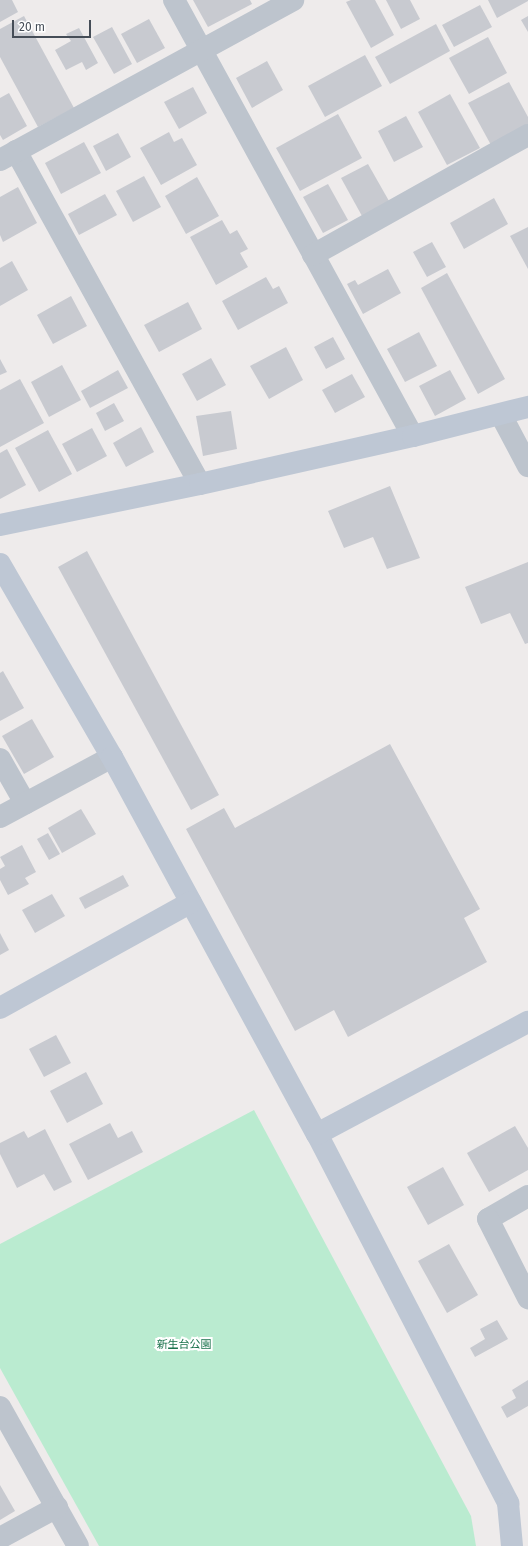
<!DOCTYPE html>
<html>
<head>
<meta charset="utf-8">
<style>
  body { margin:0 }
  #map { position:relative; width:528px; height:1546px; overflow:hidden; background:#eeebeb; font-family:"Fira Sans","Noto Sans JP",sans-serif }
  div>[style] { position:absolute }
  .green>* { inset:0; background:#baebd0 }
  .building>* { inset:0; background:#c8cad0 }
  .street>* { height:22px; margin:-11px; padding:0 11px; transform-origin:11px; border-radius:11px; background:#bdc4cd }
  .secondary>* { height:22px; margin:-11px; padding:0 11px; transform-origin:11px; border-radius:11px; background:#bec7d4 }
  span { translate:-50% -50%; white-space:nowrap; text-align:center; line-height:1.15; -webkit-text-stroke:4px #fff; paint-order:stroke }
  .park-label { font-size:11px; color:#1b734d }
  .scale { position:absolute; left:12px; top:20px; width:79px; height:18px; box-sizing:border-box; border:2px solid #454d57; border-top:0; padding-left:5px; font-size:12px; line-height:14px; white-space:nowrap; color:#454d57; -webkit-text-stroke:3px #fff; paint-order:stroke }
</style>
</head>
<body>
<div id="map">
  <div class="green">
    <div style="clip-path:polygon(254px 1110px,471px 1516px,476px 1546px,99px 1546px,0 1368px,0 1244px)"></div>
  </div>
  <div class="building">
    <div style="clip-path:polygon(0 0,12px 0,18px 12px,0 22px)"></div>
    <div style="clip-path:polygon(193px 0,250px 0,252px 4px,208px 27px)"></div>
    <div style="clip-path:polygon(351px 0,375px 0,394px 35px,371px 48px,346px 2px)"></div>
    <div style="clip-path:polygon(386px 0,410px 0,420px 19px,401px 29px)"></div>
    <div style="clip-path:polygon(488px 0,528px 0,528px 1px,497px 18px)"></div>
    <div style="clip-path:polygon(480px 5px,492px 27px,454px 47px,442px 25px)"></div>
    <div style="clip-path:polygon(24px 16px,74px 108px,38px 127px,0 57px,0 29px)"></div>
    <div style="clip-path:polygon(528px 16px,528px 32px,521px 20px)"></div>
    <div style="clip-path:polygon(149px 19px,165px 48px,137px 63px,121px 34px)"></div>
    <div style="clip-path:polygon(436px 24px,450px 51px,390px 84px,375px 57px)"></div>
    <div style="clip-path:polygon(112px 27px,132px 64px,114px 74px,93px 37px)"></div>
    <div style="clip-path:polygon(79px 28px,98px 63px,86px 70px,82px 62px,66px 70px,55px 50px,71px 41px,66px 34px)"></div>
    <div style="clip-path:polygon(488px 37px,507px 73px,469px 94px,449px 58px)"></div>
    <div style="clip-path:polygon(365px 55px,382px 86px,325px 117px,308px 86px)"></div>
    <div style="clip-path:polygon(267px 61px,283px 90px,252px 108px,236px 78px)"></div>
    <div style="clip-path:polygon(509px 82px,528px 117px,528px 125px,491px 145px,468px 103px)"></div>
    <div style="clip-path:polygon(193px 87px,207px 113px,179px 129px,164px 102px)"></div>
    <div style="clip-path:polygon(9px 93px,27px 126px,3px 140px,0 135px,0 98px)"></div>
    <div style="clip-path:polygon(450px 94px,480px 148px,447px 165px,418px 112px)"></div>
    <div style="clip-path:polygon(338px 114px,362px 158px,300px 191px,276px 148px)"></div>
    <div style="clip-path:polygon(406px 116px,423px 147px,394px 162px,378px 131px)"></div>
    <div style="clip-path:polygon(169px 132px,174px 142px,182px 138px,197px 165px,161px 185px,140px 148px)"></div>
    <div style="clip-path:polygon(118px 133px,131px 157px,106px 171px,93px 146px)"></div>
    <div style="clip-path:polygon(84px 142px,101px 173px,61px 194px,45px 163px)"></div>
    <div style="clip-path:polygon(368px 164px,389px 201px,362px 216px,341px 178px)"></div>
    <div style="clip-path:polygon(144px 176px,161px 207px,133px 222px,116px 191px)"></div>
    <div style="clip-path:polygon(197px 177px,219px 216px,186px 234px,165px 196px)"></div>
    <div style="clip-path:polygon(328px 184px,348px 220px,323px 233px,303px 197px)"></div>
    <div style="clip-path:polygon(18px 187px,37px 223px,3px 242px,0 235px,0 197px)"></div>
    <div style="clip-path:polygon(105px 194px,117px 215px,79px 235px,68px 214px)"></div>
    <div style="clip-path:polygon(494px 198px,508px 224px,464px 249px,450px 223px)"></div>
    <div style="clip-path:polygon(222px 220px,230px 234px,237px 230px,248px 249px,240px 253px,248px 267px,216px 285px,190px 237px)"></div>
    <div style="clip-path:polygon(528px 227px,528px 269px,510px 236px)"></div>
    <div style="clip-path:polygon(432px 242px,446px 267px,427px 277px,413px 252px)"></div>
    <div style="clip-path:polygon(12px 261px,28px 290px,0 306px,0 268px)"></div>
    <div style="clip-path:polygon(388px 269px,401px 293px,363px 314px,347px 284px,355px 280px,358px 285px)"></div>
    <div style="clip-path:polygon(447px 273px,505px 379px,478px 394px,421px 288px)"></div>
    <div style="clip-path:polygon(266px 277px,273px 289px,279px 286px,288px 303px,238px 330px,222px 301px)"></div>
    <div style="clip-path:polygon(71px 296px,87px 326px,53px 344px,37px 315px)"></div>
    <div style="clip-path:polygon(188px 302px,202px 329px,159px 352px,144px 325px)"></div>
    <div style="clip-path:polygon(419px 332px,437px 366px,405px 382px,387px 349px)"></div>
    <div style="clip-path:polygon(333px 337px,345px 359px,326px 369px,314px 347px)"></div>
    <div style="clip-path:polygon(286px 347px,303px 380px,269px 399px,250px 366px)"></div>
    <div style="clip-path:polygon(211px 358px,226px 385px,197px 401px,182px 374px)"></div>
    <div style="clip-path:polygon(0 359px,7px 372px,0 375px)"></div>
    <div style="clip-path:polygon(62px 365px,81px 400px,49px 417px,31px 382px)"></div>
    <div style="clip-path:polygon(118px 370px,128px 388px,90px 408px,81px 391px)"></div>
    <div style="clip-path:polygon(450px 370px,466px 399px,435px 416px,419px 386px)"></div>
    <div style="clip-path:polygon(352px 374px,365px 397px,335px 413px,322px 390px)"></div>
    <div style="clip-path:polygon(20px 379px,44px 423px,0 447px,0 390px)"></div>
    <div style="clip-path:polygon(114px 403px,124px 421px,105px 431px,96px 413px)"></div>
    <div style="clip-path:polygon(231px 411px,237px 449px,203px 456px,196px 416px)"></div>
    <div style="clip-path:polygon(141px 427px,154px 452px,126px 467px,113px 443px)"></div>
    <div style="clip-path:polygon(92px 428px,107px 456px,77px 472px,62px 444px)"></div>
    <div style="clip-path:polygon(48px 430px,72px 474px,39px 492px,15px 448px)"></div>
    <div style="clip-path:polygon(7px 449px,26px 485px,0 499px,0 453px)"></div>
    <div style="clip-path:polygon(390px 486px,420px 558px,387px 569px,373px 537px,344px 548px,328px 511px)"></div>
    <div style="clip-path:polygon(87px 551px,219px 795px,191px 810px,58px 567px)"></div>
    <div style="clip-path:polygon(528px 562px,528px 643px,525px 644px,510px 613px,481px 624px,465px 587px)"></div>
    <div style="clip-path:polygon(3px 671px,24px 708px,0 721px,0 673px)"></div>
    <div style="clip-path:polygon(32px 719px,54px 757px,24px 774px,2px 736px)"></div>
    <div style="clip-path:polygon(390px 744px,480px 909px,464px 918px,487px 962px,348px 1037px,334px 1010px,295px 1031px,186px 829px,224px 808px,235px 828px)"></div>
    <div style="clip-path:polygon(81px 809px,96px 834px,62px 853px,48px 828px)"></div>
    <div style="clip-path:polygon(48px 833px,60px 854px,49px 860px,37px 839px)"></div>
    <div style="clip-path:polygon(22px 845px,36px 872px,25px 878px,29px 884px,8px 895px,0 880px,0 869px,5px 866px,0 857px)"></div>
    <div style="clip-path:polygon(123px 875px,129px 886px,85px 909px,79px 898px)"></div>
    <div style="clip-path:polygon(52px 894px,65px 916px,35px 933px,22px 910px)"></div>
    <div style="clip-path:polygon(0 933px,9px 950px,0 955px)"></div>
    <div style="clip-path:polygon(56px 1035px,71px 1063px,44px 1077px,29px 1049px)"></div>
    <div style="clip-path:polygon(86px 1072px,103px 1104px,67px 1123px,50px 1091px)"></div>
    <div style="clip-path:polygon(110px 1123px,118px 1138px,132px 1131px,143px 1152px,88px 1180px,69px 1144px)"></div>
    <div style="clip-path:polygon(515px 1126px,528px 1148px,528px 1170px,489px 1192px,467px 1153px)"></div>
    <div style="clip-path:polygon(45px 1129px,72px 1182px,54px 1191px,44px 1174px,17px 1188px,0 1154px,0 1143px,24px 1131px,28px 1138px)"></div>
    <div style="clip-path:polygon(443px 1167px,464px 1205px,428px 1225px,407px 1187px)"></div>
    <div style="clip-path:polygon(449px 1244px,478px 1295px,447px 1313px,418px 1261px)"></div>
    <div style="clip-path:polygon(497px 1320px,508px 1339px,475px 1357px,470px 1348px,485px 1339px,480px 1329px)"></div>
    <div style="clip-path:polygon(528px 1380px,528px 1406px,507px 1418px,501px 1407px,516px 1398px,512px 1390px)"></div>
    <div style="clip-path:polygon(0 1485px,15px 1511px,0 1520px)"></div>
  </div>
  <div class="street">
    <div style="left:174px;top:0;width:497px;rotate:61.3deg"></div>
    <div style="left:16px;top:151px;width:380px;rotate:61.1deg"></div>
    <div style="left:0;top:160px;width:334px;rotate:-28.6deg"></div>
    <div style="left:313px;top:255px;width:246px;rotate:-29.2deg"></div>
    <div style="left:501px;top:415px;width:58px;rotate:62.1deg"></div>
    <div style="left:0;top:759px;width:51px;rotate:60.4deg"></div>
    <div style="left:0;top:817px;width:127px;rotate:-28.2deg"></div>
    <div style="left:528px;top:1196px;width:46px;rotate:150.1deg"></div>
    <div style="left:488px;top:1219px;width:89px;rotate:63.1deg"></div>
    <div style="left:0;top:1407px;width:159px;rotate:60.7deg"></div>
    <div style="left:0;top:1538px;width:65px;rotate:-28.5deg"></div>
  </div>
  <div class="secondary">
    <div style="left:0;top:525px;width:204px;rotate:-11.6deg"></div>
    <div style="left:200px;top:484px;width:218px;rotate:-12.7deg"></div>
    <div style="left:413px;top:436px;width:119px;rotate:-14.2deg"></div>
    <div style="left:0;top:564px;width:223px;rotate:59.9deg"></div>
    <div style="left:112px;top:757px;width:429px;rotate:61.5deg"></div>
    <div style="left:317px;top:1134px;width:416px;rotate:62.6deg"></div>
    <div style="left:508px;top:1503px;width:43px;rotate:84.7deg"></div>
    <div style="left:0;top:1008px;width:218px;rotate:-29deg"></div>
    <div style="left:317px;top:1134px;width:239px;rotate:-28deg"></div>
  </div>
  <div class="park-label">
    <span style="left:184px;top:1345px">新生台公園</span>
  </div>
  <div class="scale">20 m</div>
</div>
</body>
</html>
